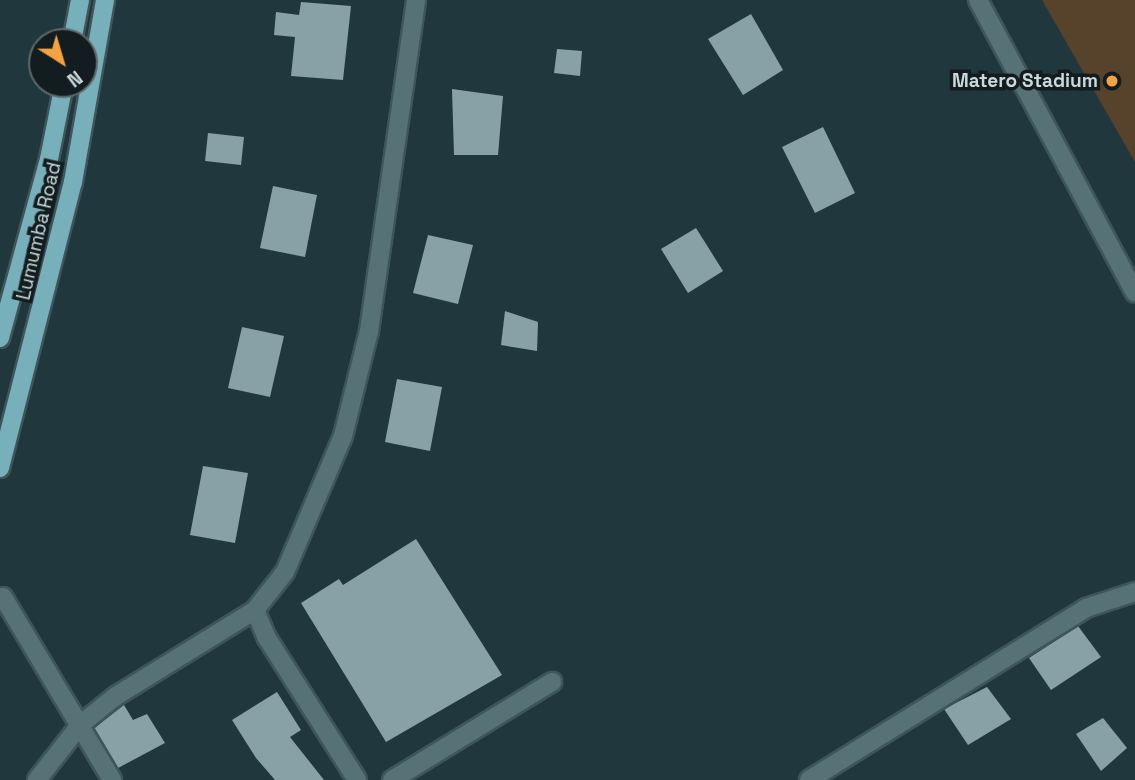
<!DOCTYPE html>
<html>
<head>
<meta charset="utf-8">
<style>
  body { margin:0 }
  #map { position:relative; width:1135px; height:780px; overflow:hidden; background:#20383d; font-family:"Space Grotesk",sans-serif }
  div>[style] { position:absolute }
  .green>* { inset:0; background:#57422b }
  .building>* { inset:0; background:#87a1a7 }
  .roads { filter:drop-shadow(2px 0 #3f555a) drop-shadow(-2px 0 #3f555a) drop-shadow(0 2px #3f555a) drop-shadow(0 -2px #3f555a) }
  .minor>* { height:18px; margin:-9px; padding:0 9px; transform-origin:9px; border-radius:9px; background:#577277 }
  .major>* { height:18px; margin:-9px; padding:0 9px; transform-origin:9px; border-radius:9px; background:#77afba }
  .dots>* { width:19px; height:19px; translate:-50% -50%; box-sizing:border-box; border:4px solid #131d1f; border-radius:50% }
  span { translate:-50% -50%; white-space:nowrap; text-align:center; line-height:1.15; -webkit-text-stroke:7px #131d1f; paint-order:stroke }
  .poi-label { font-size:19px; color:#cbd9dc; font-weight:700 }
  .right { translate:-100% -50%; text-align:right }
  .street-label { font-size:19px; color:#cbd9dc }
  .north { position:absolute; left:28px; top:28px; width:70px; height:70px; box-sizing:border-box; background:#131d1f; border:2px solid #5d686b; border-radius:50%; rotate:143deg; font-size:19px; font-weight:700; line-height:28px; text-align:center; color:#cbd9dc }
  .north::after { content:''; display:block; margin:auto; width:24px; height:32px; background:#f4a344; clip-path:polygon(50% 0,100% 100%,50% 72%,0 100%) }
</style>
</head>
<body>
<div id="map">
  <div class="green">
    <div style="clip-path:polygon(1042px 0,1135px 0,1135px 162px)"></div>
  </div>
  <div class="building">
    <div style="clip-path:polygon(301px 2px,351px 6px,343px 80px,291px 76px,295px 37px,274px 35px,276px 12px,299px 15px)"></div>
    <div style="clip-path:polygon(751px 14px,783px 70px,743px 95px,708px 39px)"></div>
    <div style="clip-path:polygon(557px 49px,582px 51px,580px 76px,554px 73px)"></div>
    <div style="clip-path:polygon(452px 89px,503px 96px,498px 155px,454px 155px)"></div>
    <div style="clip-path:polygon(823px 127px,855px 193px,815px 213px,782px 147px)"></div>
    <div style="clip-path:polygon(208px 133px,244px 137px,241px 165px,205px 161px)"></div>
    <div style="clip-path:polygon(273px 186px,317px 195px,305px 257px,260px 248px)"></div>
    <div style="clip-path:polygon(696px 228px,723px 271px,688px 293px,661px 249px)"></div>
    <div style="clip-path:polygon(428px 235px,473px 245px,458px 304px,413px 293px)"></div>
    <div style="clip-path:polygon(505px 311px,538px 322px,537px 351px,501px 345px)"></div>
    <div style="clip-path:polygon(242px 327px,284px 336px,270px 397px,228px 388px)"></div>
    <div style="clip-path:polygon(397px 379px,442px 387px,430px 451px,385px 442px)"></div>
    <div style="clip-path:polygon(203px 466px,248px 473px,235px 543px,190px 535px)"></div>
    <div style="clip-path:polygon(416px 539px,502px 675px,386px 742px,301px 603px,339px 579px,343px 585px)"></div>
    <div style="clip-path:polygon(1078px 626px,1101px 657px,1051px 690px,1029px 658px)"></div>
    <div style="clip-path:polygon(987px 687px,1011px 719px,968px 745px,944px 709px)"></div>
    <div style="clip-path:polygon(277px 692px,301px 730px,290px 737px,324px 780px,275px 780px,256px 758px,232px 720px)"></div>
    <div style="clip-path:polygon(124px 705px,133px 720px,147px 714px,165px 743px,118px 768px,94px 728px)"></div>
    <div style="clip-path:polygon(1103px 718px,1127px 748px,1101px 771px,1076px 734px)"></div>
  </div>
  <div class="roads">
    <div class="minor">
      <div style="left:978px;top:0;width:332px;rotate:61.8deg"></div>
      <div style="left:3px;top:597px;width:213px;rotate:59.2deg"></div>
      <div style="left:255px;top:610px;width:30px;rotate:67deg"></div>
      <div style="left:267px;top:638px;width:168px;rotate:57.6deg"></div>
      <div style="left:37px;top:780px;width:70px;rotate:-52deg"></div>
      <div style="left:80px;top:725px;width:46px;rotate:-38.9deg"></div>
      <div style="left:116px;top:696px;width:163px;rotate:-31.7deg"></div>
      <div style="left:255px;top:610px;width:48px;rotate:-51.7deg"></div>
      <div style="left:285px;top:572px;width:148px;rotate:-66.9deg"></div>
      <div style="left:343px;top:436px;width:108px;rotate:-76.1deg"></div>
      <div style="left:369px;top:331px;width:334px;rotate:-81.9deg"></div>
      <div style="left:392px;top:780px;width:188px;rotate:-31.5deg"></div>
      <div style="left:809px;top:780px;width:326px;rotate:-31.8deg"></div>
      <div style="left:1086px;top:608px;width:52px;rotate:-18.1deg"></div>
    </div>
    <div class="major">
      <div style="left:72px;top:42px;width:43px;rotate:-79.2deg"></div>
      <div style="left:0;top:338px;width:186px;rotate:-74.7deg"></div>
      <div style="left:49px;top:159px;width:76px;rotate:-78.7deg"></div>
      <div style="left:0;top:468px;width:295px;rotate:-75.7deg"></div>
      <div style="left:73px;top:182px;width:185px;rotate:-80deg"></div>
    </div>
  </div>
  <div class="dots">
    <div style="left:1112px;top:81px;background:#f4a344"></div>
  </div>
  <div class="poi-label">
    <span class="right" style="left:1098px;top:81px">Matero Stadium</span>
  </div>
  <div class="street-label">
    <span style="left:39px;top:231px;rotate:-77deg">Lumumba Road</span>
  </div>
  <div class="north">N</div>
</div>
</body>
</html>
